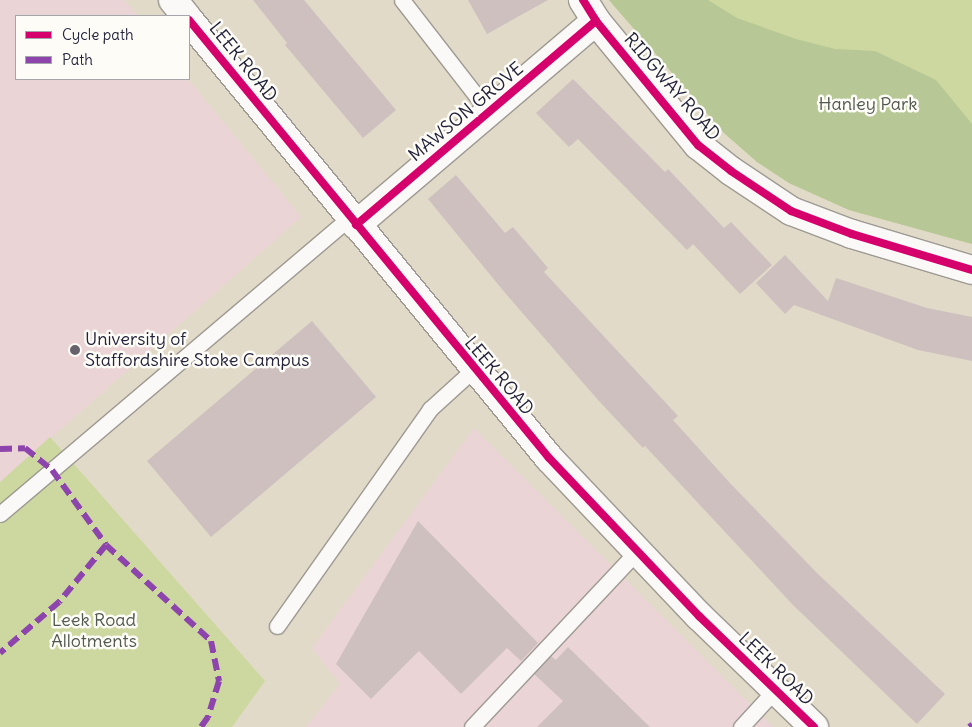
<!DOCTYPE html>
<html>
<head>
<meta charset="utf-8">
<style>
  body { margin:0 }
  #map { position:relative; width:972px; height:727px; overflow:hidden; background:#e2dac8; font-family:Delius,sans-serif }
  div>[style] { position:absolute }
  .built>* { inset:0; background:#ebd4d5 }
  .green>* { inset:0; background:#ccd89f }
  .forest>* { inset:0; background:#b7c795 }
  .building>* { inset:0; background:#cdc0bf }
  .roads { filter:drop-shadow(1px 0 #9e9a93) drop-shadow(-1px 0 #9e9a93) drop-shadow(0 1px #9e9a93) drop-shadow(0 -1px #9e9a93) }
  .lane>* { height:15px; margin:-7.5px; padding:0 7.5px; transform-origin:7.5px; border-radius:7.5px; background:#fbf9f7 }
  .street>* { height:28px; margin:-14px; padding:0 14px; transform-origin:14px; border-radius:14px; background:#fbf9f7 }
  .highway>* { height:28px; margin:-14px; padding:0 14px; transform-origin:14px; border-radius:14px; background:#fbf9f7 }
  .quiet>* { height:6px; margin-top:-3px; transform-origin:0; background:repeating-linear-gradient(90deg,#8e44ad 0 12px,transparent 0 18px) }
  .cycleway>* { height:8px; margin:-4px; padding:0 4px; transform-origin:4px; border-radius:4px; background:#d6006c }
  .dots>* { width:14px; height:14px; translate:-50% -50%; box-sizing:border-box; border:2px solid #fdfcf7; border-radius:50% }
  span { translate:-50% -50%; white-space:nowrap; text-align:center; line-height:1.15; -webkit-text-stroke:5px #fdfcf7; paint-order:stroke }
  .street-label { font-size:18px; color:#22223b }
  .park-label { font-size:18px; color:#50584f }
  .poi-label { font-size:18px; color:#22223b }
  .left { translate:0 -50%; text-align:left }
  .legend { position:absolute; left:15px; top:15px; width:175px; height:65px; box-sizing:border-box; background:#fdfcf7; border:1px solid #a5a5ac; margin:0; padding:6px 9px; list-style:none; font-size:15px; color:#22223b }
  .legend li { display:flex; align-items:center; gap:10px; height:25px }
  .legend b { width:25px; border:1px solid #a5a5ac }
</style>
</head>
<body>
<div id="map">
  <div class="built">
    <div style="clip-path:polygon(0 0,124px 0,138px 16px,16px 16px,16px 79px,188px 79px,301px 217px,0 483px)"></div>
    <div style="clip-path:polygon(474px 428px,773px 727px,306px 727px,340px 684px,312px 648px)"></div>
  </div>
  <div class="green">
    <div style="clip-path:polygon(609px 0,972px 0,972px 244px,849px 210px,789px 183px,757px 162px,724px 133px)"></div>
    <div style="clip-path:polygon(50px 437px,265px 681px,232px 727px,0 727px,0 482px)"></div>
  </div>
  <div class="forest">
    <div style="clip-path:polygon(609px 0,708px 0,737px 18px,796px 39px,835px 49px,875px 51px,936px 80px,972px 124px,972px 244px,849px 210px,789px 183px,757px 162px,724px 133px)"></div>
  </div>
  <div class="building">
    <div style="clip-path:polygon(253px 0,304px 0,396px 110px,363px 138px,285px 45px,287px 43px)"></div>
    <div style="clip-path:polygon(468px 0,548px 0,487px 34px)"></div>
    <div style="clip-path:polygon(573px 79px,665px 172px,668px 169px,724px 228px,731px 222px,772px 265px,740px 294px,693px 244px,687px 250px,578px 139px,569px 147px,536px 113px)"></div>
    <div style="clip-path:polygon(456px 175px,505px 233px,513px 227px,548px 268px,544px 272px,678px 416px,673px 420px,729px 482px,817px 573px,945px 694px,917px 724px,793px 605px,645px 446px,643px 448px,598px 400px,506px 294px,428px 199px)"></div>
    <div style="clip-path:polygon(785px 255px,828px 301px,836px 278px,927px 308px,972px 317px,972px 361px,918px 350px,794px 305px,785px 314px,756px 283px)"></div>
    <div style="clip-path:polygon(312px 321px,376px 397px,211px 537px,147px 461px)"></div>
    <div style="clip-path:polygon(418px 521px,538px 643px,521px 661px,507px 648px,461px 694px,419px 651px,371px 699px,336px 664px)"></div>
    <div style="clip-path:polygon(568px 647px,650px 727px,537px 727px,563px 701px,534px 674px,551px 656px,556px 660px)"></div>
  </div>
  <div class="roads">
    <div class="lane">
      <div style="left:402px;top:0;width:142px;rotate:52.2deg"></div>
      <div style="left:0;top:514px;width:450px;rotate:-40.3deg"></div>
      <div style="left:343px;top:223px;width:13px;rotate:9deg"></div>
      <div style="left:277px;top:626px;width:266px;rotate:-54.8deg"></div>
      <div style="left:430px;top:409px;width:59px;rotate:-42.3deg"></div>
      <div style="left:472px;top:727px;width:241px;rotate:-46.8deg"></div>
      <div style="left:741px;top:727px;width:50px;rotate:-47.4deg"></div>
    </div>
    <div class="street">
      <div style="left:583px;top:0;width:25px;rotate:58deg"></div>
      <div style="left:596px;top:21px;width:161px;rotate:50.6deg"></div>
      <div style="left:698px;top:145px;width:42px;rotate:38.2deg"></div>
      <div style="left:731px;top:171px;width:72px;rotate:33.7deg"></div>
      <div style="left:791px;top:211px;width:65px;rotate:20.7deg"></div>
      <div style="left:852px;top:234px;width:125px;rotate:16.7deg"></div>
      <div style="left:356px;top:225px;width:315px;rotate:-40.4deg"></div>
    </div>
    <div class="highway">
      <div style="left:173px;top:0;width:21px;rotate:51deg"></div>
      <div style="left:189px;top:20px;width:567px;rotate:50.58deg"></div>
      <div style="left:549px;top:458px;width:218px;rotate:46.5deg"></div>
      <div style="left:699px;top:616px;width:160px;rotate:44deg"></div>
    </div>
  </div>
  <div class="quiet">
    <div style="left:0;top:449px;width:25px;rotate:-2deg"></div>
    <div style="left:25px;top:448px;width:35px;rotate:39deg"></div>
    <div style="left:52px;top:470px;width:92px;rotate:54.2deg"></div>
    <div style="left:106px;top:545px;width:74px;rotate:129.5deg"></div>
    <div style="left:59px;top:602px;width:78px;rotate:139.2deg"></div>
    <div style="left:106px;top:545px;width:142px;rotate:42.4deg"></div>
    <div style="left:211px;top:641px;width:41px;rotate:78.7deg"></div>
    <div style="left:219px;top:681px;width:38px;rotate:107deg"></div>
    <div style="left:208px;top:717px;width:12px;rotate:125deg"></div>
    <div style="left:969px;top:727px;width:4px;rotate:-34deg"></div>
  </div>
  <div class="cycleway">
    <div style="left:583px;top:0;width:25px;rotate:58deg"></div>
    <div style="left:596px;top:21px;width:161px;rotate:50.6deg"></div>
    <div style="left:698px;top:145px;width:42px;rotate:38.2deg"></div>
    <div style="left:731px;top:171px;width:72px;rotate:33.7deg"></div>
    <div style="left:791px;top:211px;width:65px;rotate:20.7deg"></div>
    <div style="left:852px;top:234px;width:125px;rotate:16.7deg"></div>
    <div style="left:189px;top:20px;width:567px;rotate:50.58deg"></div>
    <div style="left:549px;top:458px;width:218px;rotate:46.5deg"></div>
    <div style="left:699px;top:616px;width:160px;rotate:44deg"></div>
    <div style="left:356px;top:225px;width:315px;rotate:-40.4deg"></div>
  </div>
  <div class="dots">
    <div style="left:75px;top:350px;background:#65626c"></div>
  </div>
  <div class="street-label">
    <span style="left:243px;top:62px;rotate:51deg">LEEK ROAD</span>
    <span style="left:672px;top:87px;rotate:49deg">RIDGWAY ROAD</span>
    <span style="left:466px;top:112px;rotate:-40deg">MAWSON GROVE</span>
    <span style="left:499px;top:376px;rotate:50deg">LEEK ROAD</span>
    <span style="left:776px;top:669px;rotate:44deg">LEEK ROAD</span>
  </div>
  <div class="park-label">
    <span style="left:868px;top:104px">Hanley Park</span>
    <span style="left:94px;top:631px">Leek Road<br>Allotments</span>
  </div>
  <div class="poi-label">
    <span class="left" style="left:85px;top:350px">University of<br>Staffordshire Stoke Campus</span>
  </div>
  <ul class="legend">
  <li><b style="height:6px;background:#d6006c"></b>Cycle path</li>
  <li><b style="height:6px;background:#8e44ad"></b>Path</li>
  </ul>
</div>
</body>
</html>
